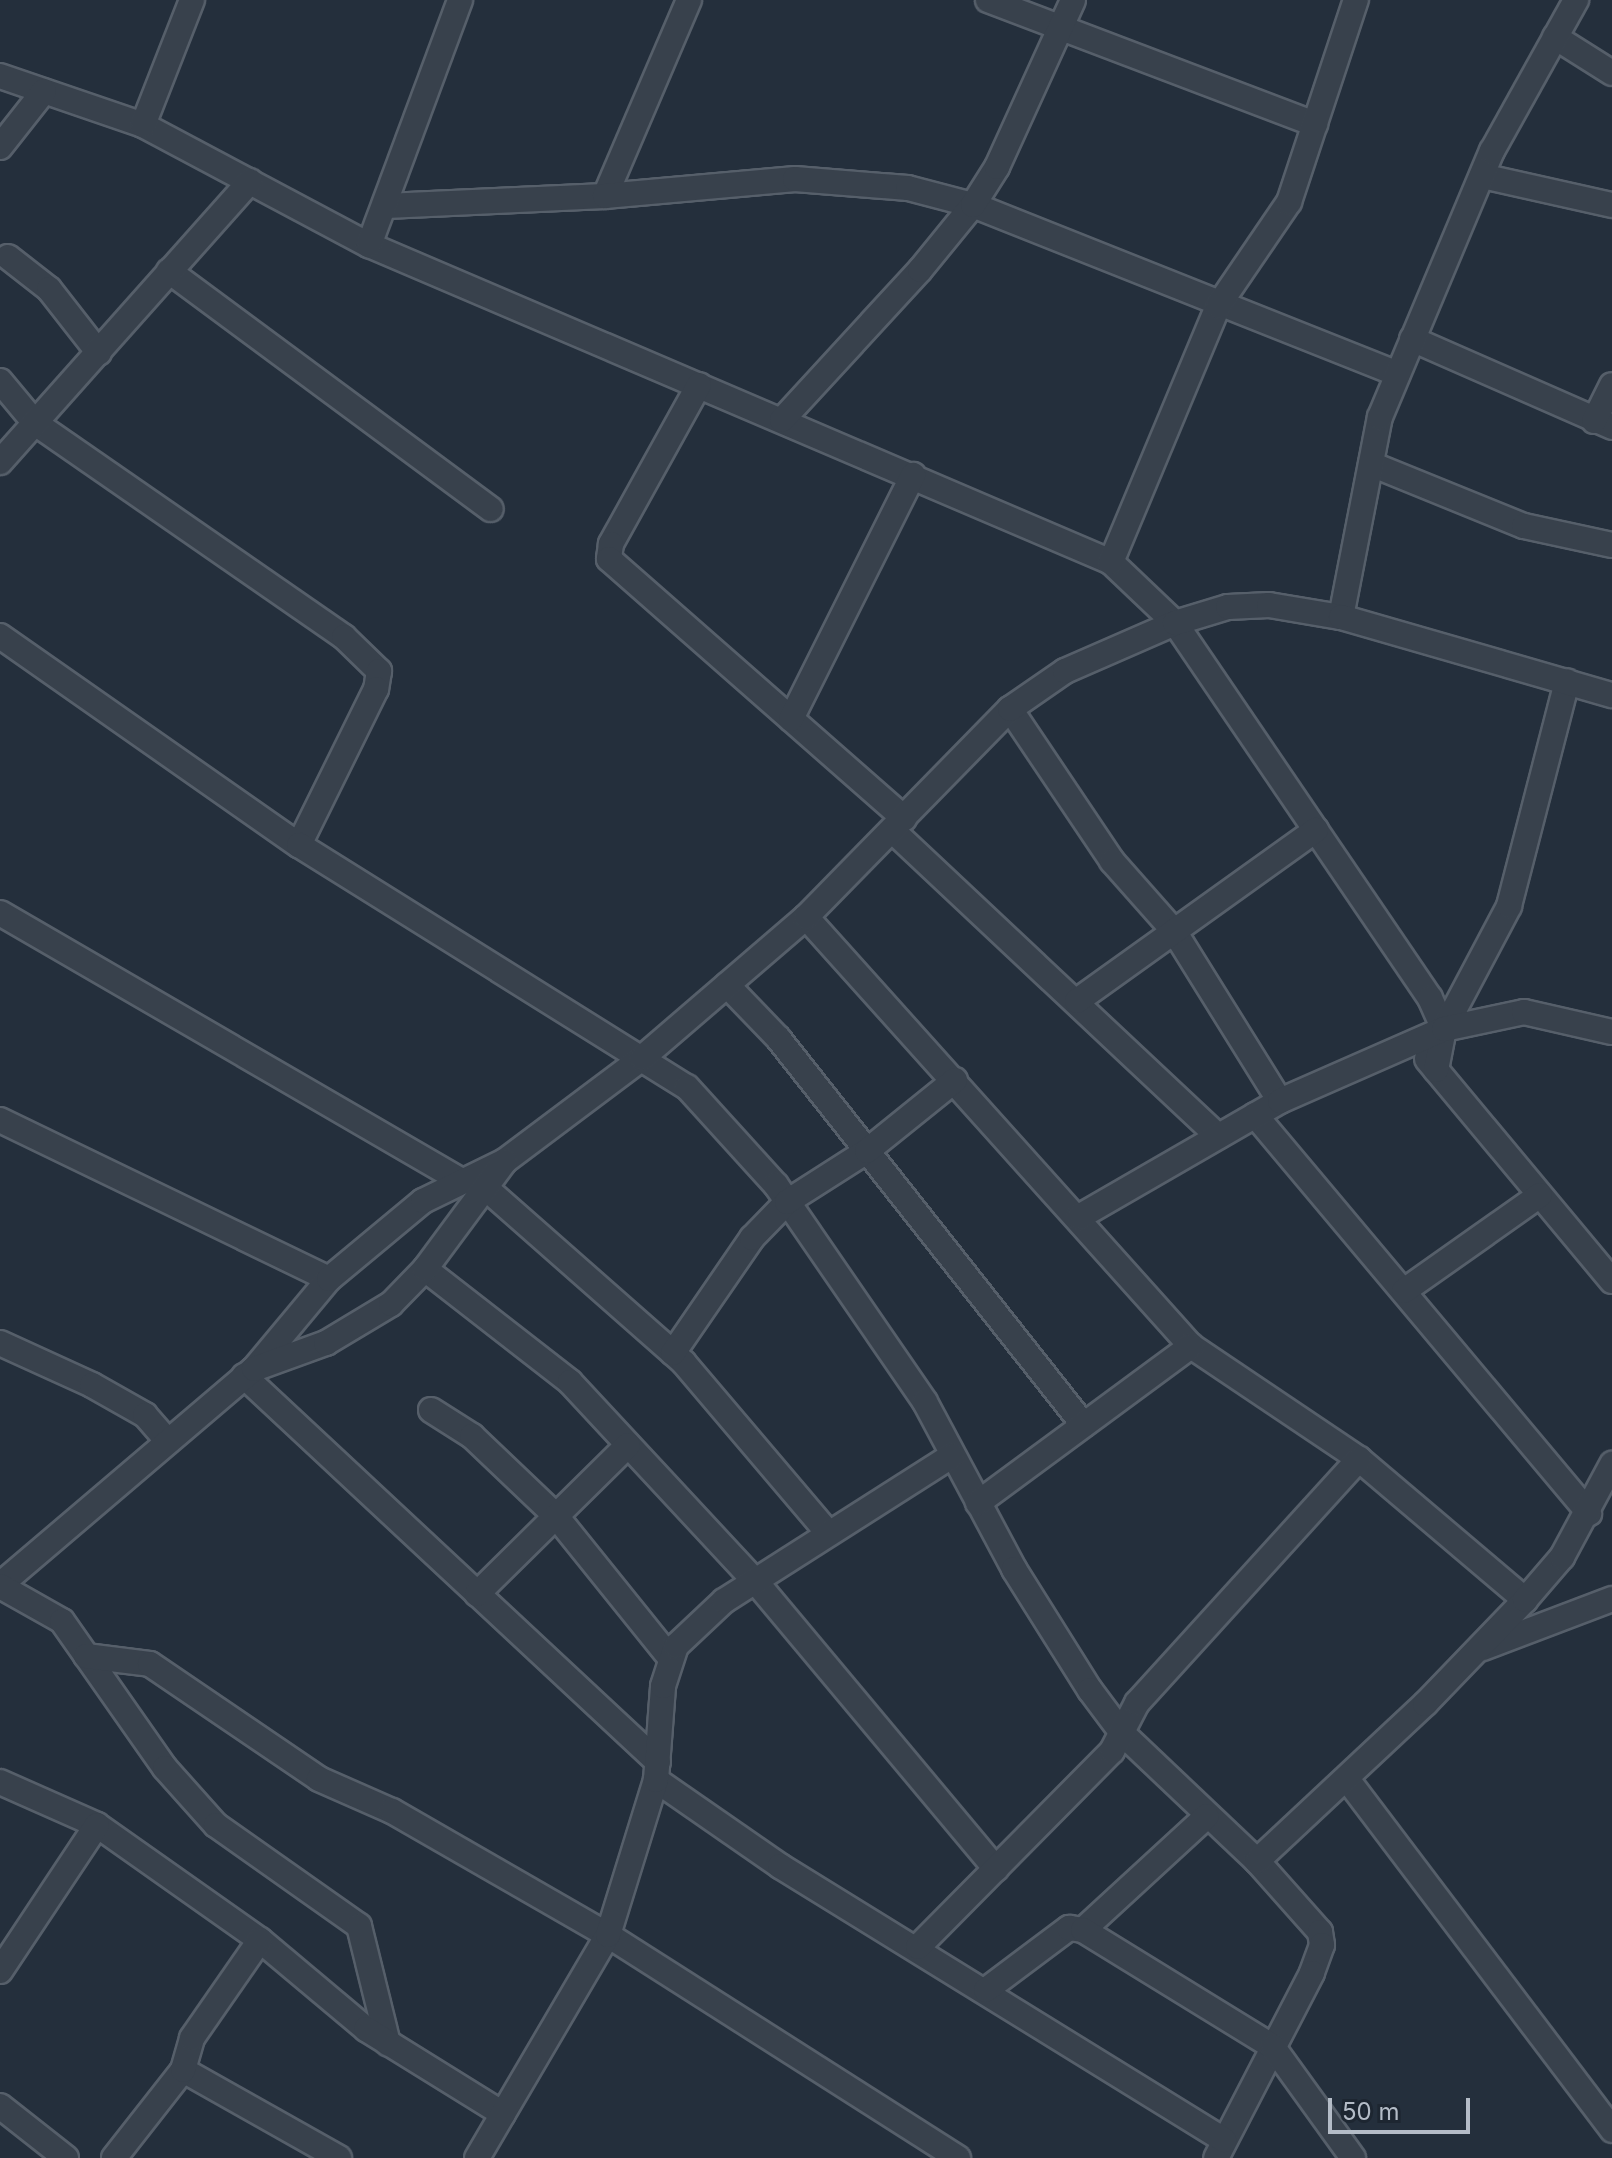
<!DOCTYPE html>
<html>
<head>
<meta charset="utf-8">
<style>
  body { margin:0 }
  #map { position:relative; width:1612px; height:2158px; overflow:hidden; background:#242f3c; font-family:Inter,sans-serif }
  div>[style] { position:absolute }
  .roads { filter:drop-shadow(2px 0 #565f6a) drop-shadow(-2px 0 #565f6a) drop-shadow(0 2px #565f6a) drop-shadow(0 -2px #565f6a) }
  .minor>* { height:24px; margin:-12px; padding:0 12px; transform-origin:12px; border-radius:12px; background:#38414c }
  span { translate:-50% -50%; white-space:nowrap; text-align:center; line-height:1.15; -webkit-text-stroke:7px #1d2631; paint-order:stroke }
  .scale { position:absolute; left:1328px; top:2098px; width:142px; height:36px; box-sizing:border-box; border:4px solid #b4bcc7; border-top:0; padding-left:10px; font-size:24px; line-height:28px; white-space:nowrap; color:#b4bcc7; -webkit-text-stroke:6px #1d2631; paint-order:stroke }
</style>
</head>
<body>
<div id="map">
  <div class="roads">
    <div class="minor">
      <div style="left:988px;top:0;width:350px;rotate:20.8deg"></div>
      <div style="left:1555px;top:37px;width:67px;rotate:32.3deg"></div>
      <div style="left:0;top:76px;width:151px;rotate:18.9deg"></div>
      <div style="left:143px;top:125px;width:256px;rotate:28deg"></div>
      <div style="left:369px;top:245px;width:807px;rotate:23.13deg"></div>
      <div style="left:1111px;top:562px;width:88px;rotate:43.6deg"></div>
      <div style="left:1175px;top:623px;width:453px;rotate:55.8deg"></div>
      <div style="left:1430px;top:998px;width:34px;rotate:66deg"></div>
      <div style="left:143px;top:125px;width:134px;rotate:-68.6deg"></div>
      <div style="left:0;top:147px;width:71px;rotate:-51.8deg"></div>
      <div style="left:1482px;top:176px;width:133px;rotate:12.6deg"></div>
      <div style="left:605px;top:196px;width:213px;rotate:-66.8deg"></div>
      <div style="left:386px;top:206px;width:219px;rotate:-2.6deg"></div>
      <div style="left:605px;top:196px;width:191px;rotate:-5.1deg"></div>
      <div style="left:795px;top:179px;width:113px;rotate:4.6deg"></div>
      <div style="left:908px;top:188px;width:67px;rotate:14.7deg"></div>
      <div style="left:973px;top:205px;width:457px;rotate:21.7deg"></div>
      <div style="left:369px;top:245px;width:261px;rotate:-69.6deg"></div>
      <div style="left:8px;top:257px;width:52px;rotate:38deg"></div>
      <div style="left:49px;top:289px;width:81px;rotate:52deg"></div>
      <div style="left:169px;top:271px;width:400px;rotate:36.5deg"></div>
      <div style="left:1412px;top:339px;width:219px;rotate:23.7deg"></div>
      <div style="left:0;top:381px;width:55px;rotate:50.2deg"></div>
      <div style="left:35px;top:423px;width:376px;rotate:34.7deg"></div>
      <div style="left:344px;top:637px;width:49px;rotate:44.2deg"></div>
      <div style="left:379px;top:671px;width:18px;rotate:99deg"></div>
      <div style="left:376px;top:689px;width:174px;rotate:116.3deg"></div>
      <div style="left:699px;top:385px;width:182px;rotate:119deg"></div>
      <div style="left:611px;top:544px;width:15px;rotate:98deg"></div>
      <div style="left:609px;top:559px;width:393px;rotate:41.3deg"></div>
      <div style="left:782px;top:420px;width:204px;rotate:-47.4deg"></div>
      <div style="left:920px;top:270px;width:84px;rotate:-50.8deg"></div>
      <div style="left:973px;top:205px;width:45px;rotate:-57.7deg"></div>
      <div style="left:997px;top:167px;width:183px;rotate:-65.5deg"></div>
      <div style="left:1594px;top:421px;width:40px;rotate:-63.4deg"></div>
      <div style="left:0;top:462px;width:376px;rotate:-48.3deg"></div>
      <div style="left:1371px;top:464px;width:165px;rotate:22.1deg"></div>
      <div style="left:1524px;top:526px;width:90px;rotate:12.2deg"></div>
      <div style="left:1111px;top:562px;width:277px;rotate:-67.3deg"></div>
      <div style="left:1218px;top:306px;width:126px;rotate:-55.7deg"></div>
      <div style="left:1289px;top:202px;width:213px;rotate:-71.7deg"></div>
      <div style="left:1341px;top:617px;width:204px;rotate:-79deg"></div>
      <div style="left:1380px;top:417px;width:289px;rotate:-67.2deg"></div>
      <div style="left:1492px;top:151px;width:173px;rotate:-60.9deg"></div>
      <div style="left:0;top:636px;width:365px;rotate:35deg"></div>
      <div style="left:299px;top:845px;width:457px;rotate:32deg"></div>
      <div style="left:687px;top:1087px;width:132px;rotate:47.8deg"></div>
      <div style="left:776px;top:1185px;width:263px;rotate:55.5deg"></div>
      <div style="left:925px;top:1402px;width:189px;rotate:61.9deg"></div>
      <div style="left:1014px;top:1569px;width:143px;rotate:57.9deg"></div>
      <div style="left:1090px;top:1690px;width:54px;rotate:53.3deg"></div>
      <div style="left:1122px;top:1733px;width:186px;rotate:43.5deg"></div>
      <div style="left:1257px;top:1861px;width:95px;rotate:48.4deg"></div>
      <div style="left:1320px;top:1932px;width:13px;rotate:81deg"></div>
      <div style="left:1322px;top:1945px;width:30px;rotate:110deg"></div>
      <div style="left:1312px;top:1973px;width:208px;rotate:117.4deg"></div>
      <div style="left:1010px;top:709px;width:183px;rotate:56.1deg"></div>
      <div style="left:1112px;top:861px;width:94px;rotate:48.5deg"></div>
      <div style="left:1174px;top:931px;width:200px;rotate:58.1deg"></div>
      <div style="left:791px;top:719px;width:273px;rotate:-63.4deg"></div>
      <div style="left:893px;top:831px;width:446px;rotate:43.2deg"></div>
      <div style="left:0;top:913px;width:532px;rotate:30.13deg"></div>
      <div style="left:806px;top:917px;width:576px;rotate:48.09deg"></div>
      <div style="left:1191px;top:1346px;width:202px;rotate:33.9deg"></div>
      <div style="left:1359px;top:1459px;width:218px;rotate:40.3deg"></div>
      <div style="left:727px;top:985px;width:74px;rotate:46.1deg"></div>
      <div style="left:778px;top:1038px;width:493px;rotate:51.7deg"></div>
      <div style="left:1077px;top:1001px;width:294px;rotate:-35.6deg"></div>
      <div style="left:1427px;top:1059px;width:289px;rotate:50.2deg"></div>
      <div style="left:1436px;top:1070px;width:42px;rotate:-79deg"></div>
      <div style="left:1444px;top:1029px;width:139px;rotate:-62.1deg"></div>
      <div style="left:1509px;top:906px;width:232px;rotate:-75.5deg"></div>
      <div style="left:1255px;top:1115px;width:520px;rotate:50deg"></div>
      <div style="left:0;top:1120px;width:365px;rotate:25.8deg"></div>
      <div style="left:488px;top:1190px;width:261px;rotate:41.4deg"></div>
      <div style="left:684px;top:1363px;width:223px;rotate:49.7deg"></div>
      <div style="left:1079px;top:1217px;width:232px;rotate:-30deg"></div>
      <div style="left:1280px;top:1101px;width:179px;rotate:-23.7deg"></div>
      <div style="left:1444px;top:1029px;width:82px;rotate:-12deg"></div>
      <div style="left:1524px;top:1012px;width:90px;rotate:12.8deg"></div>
      <div style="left:425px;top:1269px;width:184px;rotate:37.9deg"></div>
      <div style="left:570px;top:1382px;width:273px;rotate:47.1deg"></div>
      <div style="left:756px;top:1582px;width:374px;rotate:50.1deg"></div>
      <div style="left:1404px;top:1291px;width:166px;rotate:-35.2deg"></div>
      <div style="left:0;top:1343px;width:101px;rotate:24.5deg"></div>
      <div style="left:92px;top:1385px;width:61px;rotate:29.5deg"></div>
      <div style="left:145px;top:1415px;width:35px;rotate:49deg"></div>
      <div style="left:673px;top:1353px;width:140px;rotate:-55.5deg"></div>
      <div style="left:752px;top:1238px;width:50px;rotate:-45.8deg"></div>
      <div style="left:787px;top:1202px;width:95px;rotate:-32.5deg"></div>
      <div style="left:867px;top:1151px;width:113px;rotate:-38.9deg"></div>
      <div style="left:254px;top:1369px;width:117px;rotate:-50.2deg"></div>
      <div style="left:329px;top:1279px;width:122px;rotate:-39.7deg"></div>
      <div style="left:423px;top:1201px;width:91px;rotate:-26deg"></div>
      <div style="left:505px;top:1161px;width:171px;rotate:-36.9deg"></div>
      <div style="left:642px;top:1058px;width:216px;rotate:-40.7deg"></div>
      <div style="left:806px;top:917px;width:291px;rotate:-45.6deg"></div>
      <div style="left:1010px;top:709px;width:67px;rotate:-34.6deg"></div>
      <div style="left:1065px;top:671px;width:120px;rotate:-23.6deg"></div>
      <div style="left:1175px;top:623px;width:55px;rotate:-16.8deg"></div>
      <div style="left:1228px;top:607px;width:41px;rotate:-2.8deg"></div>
      <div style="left:1269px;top:605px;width:73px;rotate:9.5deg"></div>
      <div style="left:1341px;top:617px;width:282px;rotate:16.1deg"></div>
      <div style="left:244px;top:1376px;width:566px;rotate:43deg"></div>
      <div style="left:431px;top:1410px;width:49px;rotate:32.4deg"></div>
      <div style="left:472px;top:1436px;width:116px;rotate:43.6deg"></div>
      <div style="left:556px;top:1516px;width:182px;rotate:51.2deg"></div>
      <div style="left:978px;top:1503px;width:265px;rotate:-36.4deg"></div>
      <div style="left:0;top:1585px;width:333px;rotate:-40.4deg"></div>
      <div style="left:254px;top:1369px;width:77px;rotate:-19.9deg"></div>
      <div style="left:326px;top:1343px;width:76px;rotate:-31deg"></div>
      <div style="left:391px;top:1304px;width:49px;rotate:-45.8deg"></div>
      <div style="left:425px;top:1269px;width:134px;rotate:-53.5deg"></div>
      <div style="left:0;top:1586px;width:71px;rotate:29.4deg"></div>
      <div style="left:62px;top:1621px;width:179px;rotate:55deg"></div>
      <div style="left:165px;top:1768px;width:76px;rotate:48.2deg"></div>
      <div style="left:216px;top:1825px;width:175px;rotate:35.2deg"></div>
      <div style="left:359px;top:1926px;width:121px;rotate:76.1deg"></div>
      <div style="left:477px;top:1594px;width:212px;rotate:-44.6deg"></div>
      <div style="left:1483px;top:1648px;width:138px;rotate:-20.8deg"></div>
      <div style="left:86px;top:1656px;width:64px;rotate:7.1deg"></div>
      <div style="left:150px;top:1664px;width:204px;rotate:34.2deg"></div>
      <div style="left:319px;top:1779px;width:80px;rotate:23.7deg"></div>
      <div style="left:392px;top:1811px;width:249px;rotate:29.9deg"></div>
      <div style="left:608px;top:1935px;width:415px;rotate:32.5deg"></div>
      <div style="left:1347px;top:1779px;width:440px;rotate:52.9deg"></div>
      <div style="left:656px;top:1780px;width:151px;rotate:34.7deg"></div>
      <div style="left:780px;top:1866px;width:522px;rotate:31.68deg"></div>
      <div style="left:0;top:1782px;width:106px;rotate:23.9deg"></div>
      <div style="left:97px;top:1825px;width:199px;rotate:35.2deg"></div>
      <div style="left:260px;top:1940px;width:138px;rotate:40deg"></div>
      <div style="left:366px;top:2029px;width:161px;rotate:31.8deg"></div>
      <div style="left:1257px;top:1861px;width:230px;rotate:-43.1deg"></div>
      <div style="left:1425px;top:1704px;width:144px;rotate:-46.1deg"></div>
      <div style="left:1525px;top:1600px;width:57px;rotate:-49.3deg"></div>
      <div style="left:1562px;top:1557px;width:106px;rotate:-61.7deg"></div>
      <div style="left:1083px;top:1930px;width:168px;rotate:-42.6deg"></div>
      <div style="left:918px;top:1947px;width:276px;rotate:-45.3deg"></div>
      <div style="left:1112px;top:1751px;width:54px;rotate:-62.5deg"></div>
      <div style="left:1137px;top:1703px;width:330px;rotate:-47.7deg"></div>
      <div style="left:0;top:1971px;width:175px;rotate:-56.4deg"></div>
      <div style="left:986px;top:1990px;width:104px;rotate:-36.8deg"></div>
      <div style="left:1069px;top:1928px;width:14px;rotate:8deg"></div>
      <div style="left:1083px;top:1930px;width:223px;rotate:31.6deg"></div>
      <div style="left:1273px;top:2047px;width:137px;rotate:54.2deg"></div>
      <div style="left:183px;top:2070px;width:179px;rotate:29.4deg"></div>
      <div style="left:0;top:2106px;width:84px;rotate:38.2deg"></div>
      <div style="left:114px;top:2158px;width:112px;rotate:-51.9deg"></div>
      <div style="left:183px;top:2070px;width:33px;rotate:-74deg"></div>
      <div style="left:192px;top:2038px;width:119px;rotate:-55.2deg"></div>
      <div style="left:477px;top:2158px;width:259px;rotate:-59.6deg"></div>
      <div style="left:608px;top:1935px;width:162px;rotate:-72.8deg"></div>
      <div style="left:656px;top:1780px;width:94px;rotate:-85.7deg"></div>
      <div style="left:663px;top:1686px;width:42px;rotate:-72deg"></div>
      <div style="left:676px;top:1646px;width:66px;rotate:-43.2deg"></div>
      <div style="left:724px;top:1601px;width:270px;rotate:-32.5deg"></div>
    </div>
  </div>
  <div class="scale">50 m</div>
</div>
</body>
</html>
